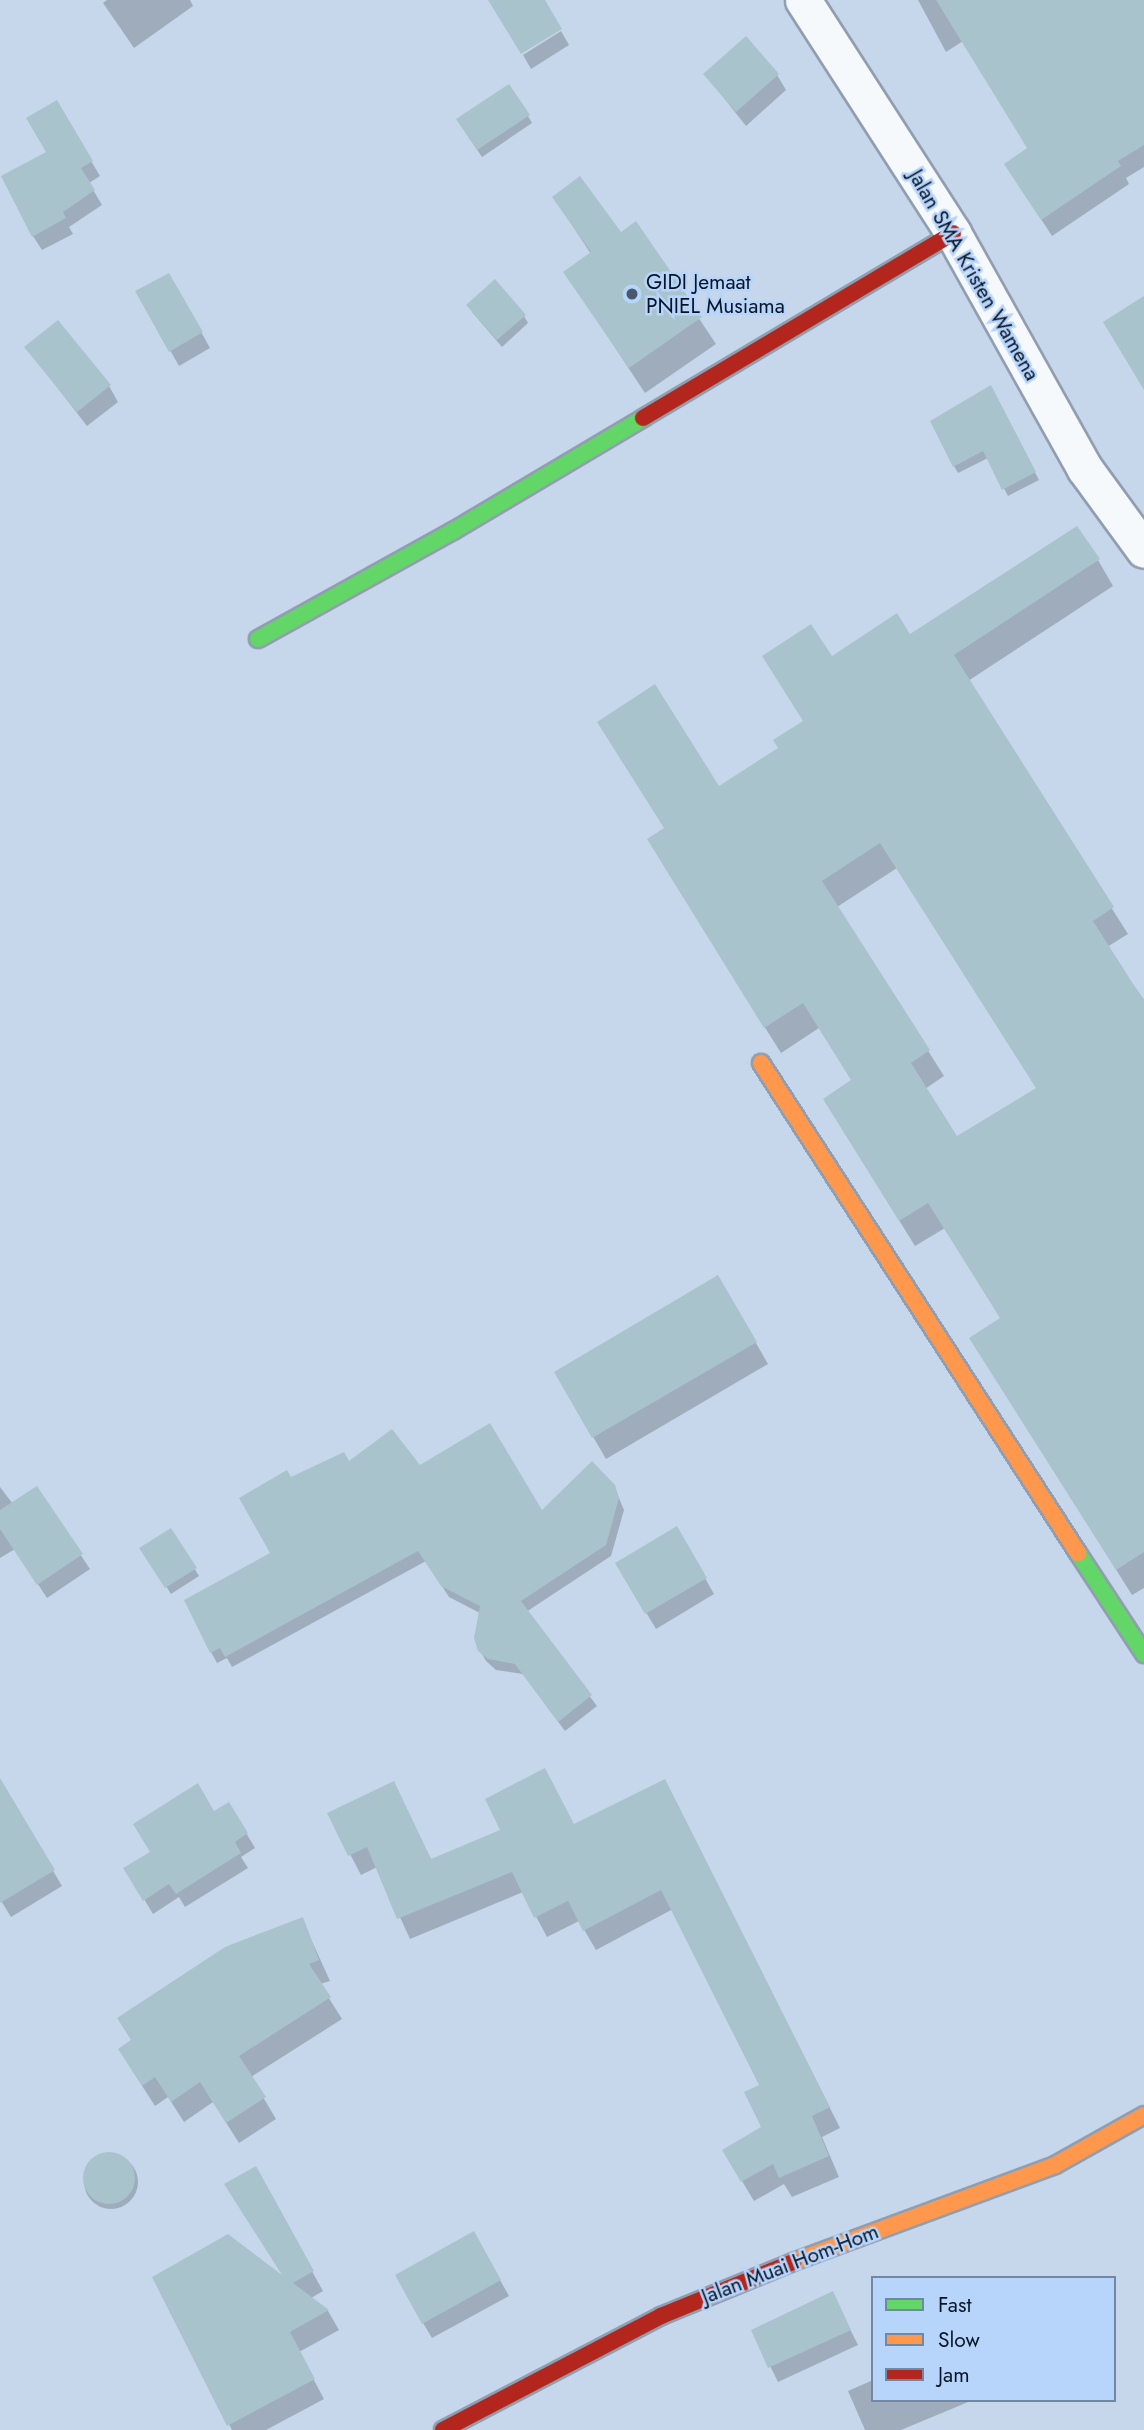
<!DOCTYPE html>
<html>
<head>
<meta charset="utf-8">
<style>
  body { margin:0 }
  #map { position:relative; width:1144px; height:2430px; overflow:hidden; background:#c6d7ec; font-family:Jost,sans-serif }
  div>[style] { position:absolute }
  .shadow>* { inset:0; background:#0003 }
  .round { border-radius:50% }
  .building>* { inset:0; background:#a9c3cc }
  .roads { filter:drop-shadow(2px 0 #909eaf) drop-shadow(-2px 0 #909eaf) drop-shadow(0 2px #909eaf) drop-shadow(0 -2px #909eaf) }
  .street>* { height:35px; margin:-17.5px; padding:0 17.5px; transform-origin:17.5px; border-radius:17.5px; background:#f6f9fc }
  .fast>* { height:16px; margin:-8px; padding:0 8px; transform-origin:8px; border-radius:8px; background:#63d668 }
  .slow>* { height:16px; margin:-8px; padding:0 8px; transform-origin:8px; border-radius:8px; background:#ff974d }
  .jam>* { height:16px; margin:-8px; padding:0 8px; transform-origin:8px; border-radius:8px; background:#b3261e }
  .dots>* { width:19px; height:19px; translate:-50% -50%; box-sizing:border-box; border:4px solid #b7d5fb; border-radius:50% }
  span { translate:-50% -50%; white-space:nowrap; text-align:center; line-height:1.15; -webkit-text-stroke:5px #b7d5fb; paint-order:stroke }
  .street-label { font-size:21px; color:#071425 }
  .poi-label { font-size:21px; color:#071425 }
  .left { translate:0 -50%; text-align:left }
  .legend { position:absolute; left:871px; top:2276px; width:245px; height:126px; box-sizing:border-box; background:#b7d5fb; border:2px solid #7188a5; margin:0; padding:9px 12px; list-style:none; font-size:21px; color:#071425 }
  .legend li { display:flex; align-items:center; gap:14px; height:35px }
  .legend b { width:35px; border:2px solid #7188a5 }
</style>
</head>
<body>
<div id="map">
  <div class="shadow">
    <div style="clip-path:polygon(107px 0,190px 0,193px 6px,134px 48px,103px 3px)"></div>
    <div style="clip-path:polygon(918px 0,1144px 0,1144px 167px,1126px 178px,1129px 184px,1052px 236px,1016px 181px,1029px 149px,963px 41px,946px 52px)"></div>
    <div style="clip-path:polygon(561px 31px,569px 45px,531px 69px,523px 55px)"></div>
    <div style="clip-path:polygon(705px 74px,777px 75px,786px 90px,746px 126px)"></div>
    <div style="clip-path:polygon(56px 102px,100px 176px,89px 183px,102px 205px,69px 227px,73px 234px,42px 250px,33px 236px)"></div>
    <div style="clip-path:polygon(528px 116px,532px 123px,482px 157px,462px 127px)"></div>
    <div style="clip-path:polygon(554px 198px,621px 234px,636px 224px,716px 344px,645px 393px,565px 272px,591px 254px)"></div>
    <div style="clip-path:polygon(169px 275px,210px 348px,179px 366px,137px 292px)"></div>
    <div style="clip-path:polygon(472px 312px,524px 316px,528px 323px,502px 347px)"></div>
    <div style="clip-path:polygon(26px 347px,109px 386px,118px 402px,87px 426px)"></div>
    <div style="clip-path:polygon(990px 388px,1039px 480px,1008px 496px,988px 458px,958px 473px,954px 466px)"></div>
    <div style="clip-path:polygon(evenodd,1098px 560px,1113px 586px,968px 681px,1128px 934px,1107px 947px,1144px 1000px,1144px 1588px,1132px 1595px,987px 1364px,1001px 1319px,945px 1228px,915px 1246px,840px 1125px,853px 1082px,819px 1028px,781px 1053px,664px 866px,719px 789px,780px 749px,804px 722px,831px 658px,910px 637px,1098px 560px,897px 868px,1037px 1089px,956px 1139px,925px 1089px,944px 1076px,837px 907px,897px 868px)"></div>
    <div style="clip-path:polygon(718px 1277px,768px 1364px,606px 1459px,556px 1373px)"></div>
    <div style="clip-path:polygon(349px 1464px,420px 1468px,541px 1513px,614px 1486px,624px 1510px,611px 1556px,526px 1612px,597px 1706px,565px 1731px,523px 1674px,496px 1670px,486px 1661px,480px 1650px,480px 1613px,449px 1597px,426px 1561px,232px 1667px,227px 1658px,217px 1663px,211px 1652px,272px 1553px,290px 1479px)"></div>
    <div style="clip-path:polygon(0 1487px,13px 1504px,36px 1488px,90px 1569px,47px 1598px,15px 1549px,0 1558px)"></div>
    <div style="clip-path:polygon(677px 1529px,714px 1594px,656px 1629px,617px 1564px)"></div>
    <div style="clip-path:polygon(171px 1530px,199px 1576px,171px 1594px,142px 1548px)"></div>
    <div style="clip-path:polygon(393px 1783px,432px 1861px,676px 1802px,840px 2128px,822px 2137px,839px 2177px,792px 2197px,784px 2184px,754px 2201px,724px 2151px,763px 2128px,761px 2086px,673px 1909px,596px 1950px,579px 1921px,547px 1937px,523px 1892px,410px 1939px,377px 1867px,361px 1875px,329px 1814px)"></div>
    <div style="clip-path:polygon(229px 1804px,255px 1848px,241px 1857px,248px 1868px,185px 1907px,179px 1897px,153px 1914px,126px 1869px)"></div>
    <div style="clip-path:polygon(17px 1810px,62px 1886px,11px 1917px,0 1899px,0 1820px)"></div>
    <div style="clip-path:polygon(302px 1919px,330px 1981px,320px 1984px,342px 2019px,251px 2077px,276px 2119px,239px 2143px,213px 2102px,184px 2122px,168px 2097px,155px 2106px,132px 2070px)"></div>
    <div class="round" style="left:84px;top:2155px;width:54px;height:54px"></div>
    <div style="clip-path:polygon(255px 2169px,323px 2291px,311px 2298px,328px 2311px,339px 2330px,299px 2352px,324px 2399px,266px 2430px,232px 2430px,154px 2277px,285px 2279px)"></div>
    <div style="clip-path:polygon(474px 2234px,509px 2296px,432px 2338px,423px 2323px)"></div>
    <div style="clip-path:polygon(832px 2293px,858px 2345px,778px 2382px,753px 2331px)"></div>
    <div style="clip-path:polygon(873px 2380px,873px 2400px,973px 2400px,901px 2430px,865px 2430px,848px 2391px)"></div>
  </div>
  <div class="building">
    <div style="clip-path:polygon(488px 0,545px 0,562px 29px,521px 54px)"></div>
    <div style="clip-path:polygon(936px 0,1144px 0,1144px 145px,1118px 161px,1121px 166px,1041px 220px,1004px 164px,1027px 148px)"></div>
    <div style="clip-path:polygon(746px 36px,779px 74px,736px 112px,703px 74px)"></div>
    <div style="clip-path:polygon(509px 84px,530px 115px,477px 150px,456px 119px)"></div>
    <div style="clip-path:polygon(57px 100px,93px 161px,81px 168px,95px 190px,63px 212px,66px 218px,32px 237px,1px 176px,46px 152px,26px 118px)"></div>
    <div style="clip-path:polygon(580px 176px,621px 232px,636px 221px,702px 317px,629px 368px,563px 272px,591px 252px,552px 197px)"></div>
    <div style="clip-path:polygon(169px 273px,203px 332px,169px 352px,135px 291px)"></div>
    <div style="clip-path:polygon(495px 279px,526px 315px,497px 340px,466px 305px)"></div>
    <div style="clip-path:polygon(1144px 296px,1144px 390px,1103px 322px)"></div>
    <div style="clip-path:polygon(58px 320px,111px 385px,77px 412px,24px 347px)"></div>
    <div style="clip-path:polygon(991px 385px,1036px 472px,1002px 490px,983px 451px,953px 467px,930px 421px)"></div>
    <div style="clip-path:polygon(evenodd,1077px 526px,1100px 559px,954px 655px,1114px 907px,1093px 921px,1144px 1001px,1144px 1552px,1116px 1570px,969px 1338px,1000px 1318px,928px 1203px,899px 1221px,823px 1099px,851px 1080px,803px 1003px,764px 1028px,647px 839px,664px 828px,597px 722px,655px 684px,719px 786px,778px 748px,773px 740px,803px 721px,762px 656px,811px 624px,832px 656px,897px 613px,910px 634px,1077px 526px,880px 843px,1036px 1088px,957px 1136px,911px 1063px,930px 1050px,822px 881px,880px 843px)"></div>
    <div style="clip-path:polygon(718px 1275px,757px 1342px,592px 1438px,554px 1372px)"></div>
    <div style="clip-path:polygon(490px 1423px,542px 1510px,592px 1461px,615px 1485px,619px 1498px,606px 1545px,521px 1601px,592px 1695px,558px 1722px,515px 1664px,488px 1659px,478px 1651px,474px 1638px,480px 1606px,441px 1586px,418px 1551px,225px 1657px,220px 1648px,210px 1653px,184px 1600px,270px 1553px,239px 1498px,287px 1470px,291px 1477px,344px 1452px,349px 1461px,392px 1429px,420px 1465px)"></div>
    <div style="clip-path:polygon(37px 1486px,83px 1554px,37px 1585px,0 1529px,0 1510px)"></div>
    <div style="clip-path:polygon(677px 1526px,707px 1578px,645px 1614px,615px 1563px)"></div>
    <div style="clip-path:polygon(171px 1528px,197px 1568px,165px 1588px,139px 1548px)"></div>
    <div style="clip-path:polygon(545px 1768px,574px 1824px,665px 1779px,830px 2107px,812px 2116px,829px 2156px,779px 2178px,773px 2164px,741px 2182px,722px 2150px,761px 2127px,744px 2092px,759px 2085px,661px 1890px,583px 1931px,568px 1901px,534px 1918px,512px 1872px,397px 1919px,367px 1847px,348px 1856px,327px 1813px,394px 1781px,431px 1859px,500px 1830px,485px 1799px)"></div>
    <div style="clip-path:polygon(0 1778px,55px 1870px,0 1903px)"></div>
    <div style="clip-path:polygon(198px 1783px,214px 1811px,229px 1802px,248px 1833px,235px 1842px,241px 1853px,176px 1894px,169px 1884px,143px 1901px,123px 1868px,150px 1852px,133px 1824px)"></div>
    <div style="clip-path:polygon(303px 1917px,319px 1960px,309px 1964px,331px 1997px,239px 2056px,266px 2097px,226px 2123px,200px 2082px,171px 2102px,155px 2077px,142px 2086px,118px 2049px,131px 2040px,117px 2018px,225px 1947px)"></div>
    <div class="round" style="left:83px;top:2152px;width:52px;height:52px"></div>
    <div style="clip-path:polygon(256px 2166px,314px 2271px,293px 2283px,329px 2310px,290px 2332px,315px 2379px,227px 2426px,152px 2277px,228px 2234px,282px 2275px,224px 2184px)"></div>
    <div style="clip-path:polygon(474px 2231px,501px 2280px,422px 2324px,395px 2275px)"></div>
    <div style="clip-path:polygon(833px 2291px,851px 2330px,768px 2368px,751px 2330px)"></div>
  </div>
  <div class="roads">
    <div class="street">
      <div style="left:803px;top:0;width:277px;rotate:57.2deg"></div>
      <div style="left:953px;top:233px;width:270px;rotate:60.8deg"></div>
      <div style="left:1085px;top:469px;width:100px;rotate:53.9deg"></div>
    </div>
    <div class="fast">
      <div style="left:258px;top:639px;width:223px;rotate:-29deg"></div>
      <div style="left:453px;top:531px;width:221px;rotate:-30.7deg"></div>
      <div style="left:1078px;top:1553px;width:121px;rotate:56.8deg"></div>
    </div>
    <div class="slow">
      <div style="left:761px;top:1063px;width:584px;rotate:57.1deg"></div>
      <div style="left:793px;top:2262px;width:279px;rotate:-20.3deg"></div>
      <div style="left:1055px;top:2165px;width:102px;rotate:-29.3deg"></div>
    </div>
    <div class="jam">
      <div style="left:643px;top:418px;width:361px;rotate:-30.8deg"></div>
      <div style="left:443px;top:2430px;width:246px;rotate:-27.6deg"></div>
      <div style="left:661px;top:2316px;width:143px;rotate:-22.2deg"></div>
    </div>
  </div>
  <div class="dots">
    <div style="left:632px;top:294px;background:#4a586b"></div>
  </div>
  <div class="street-label">
    <span style="left:974px;top:275px;rotate:60deg">Jalan SMA Kristen Wamena</span>
    <span style="left:790px;top:2264px;rotate:-21deg">Jalan Muai Hom-Hom</span>
  </div>
  <div class="poi-label">
    <span class="left" style="left:646px;top:294px">GIDI Jemaat<br>PNIEL Musiama</span>
  </div>
  <ul class="legend">
  <li><b style="height:9px;background:#63d668"></b>Fast</li>
  <li><b style="height:9px;background:#ff974d"></b>Slow</li>
  <li><b style="height:9px;background:#b3261e"></b>Jam</li>
  </ul>
</div>
</body>
</html>
